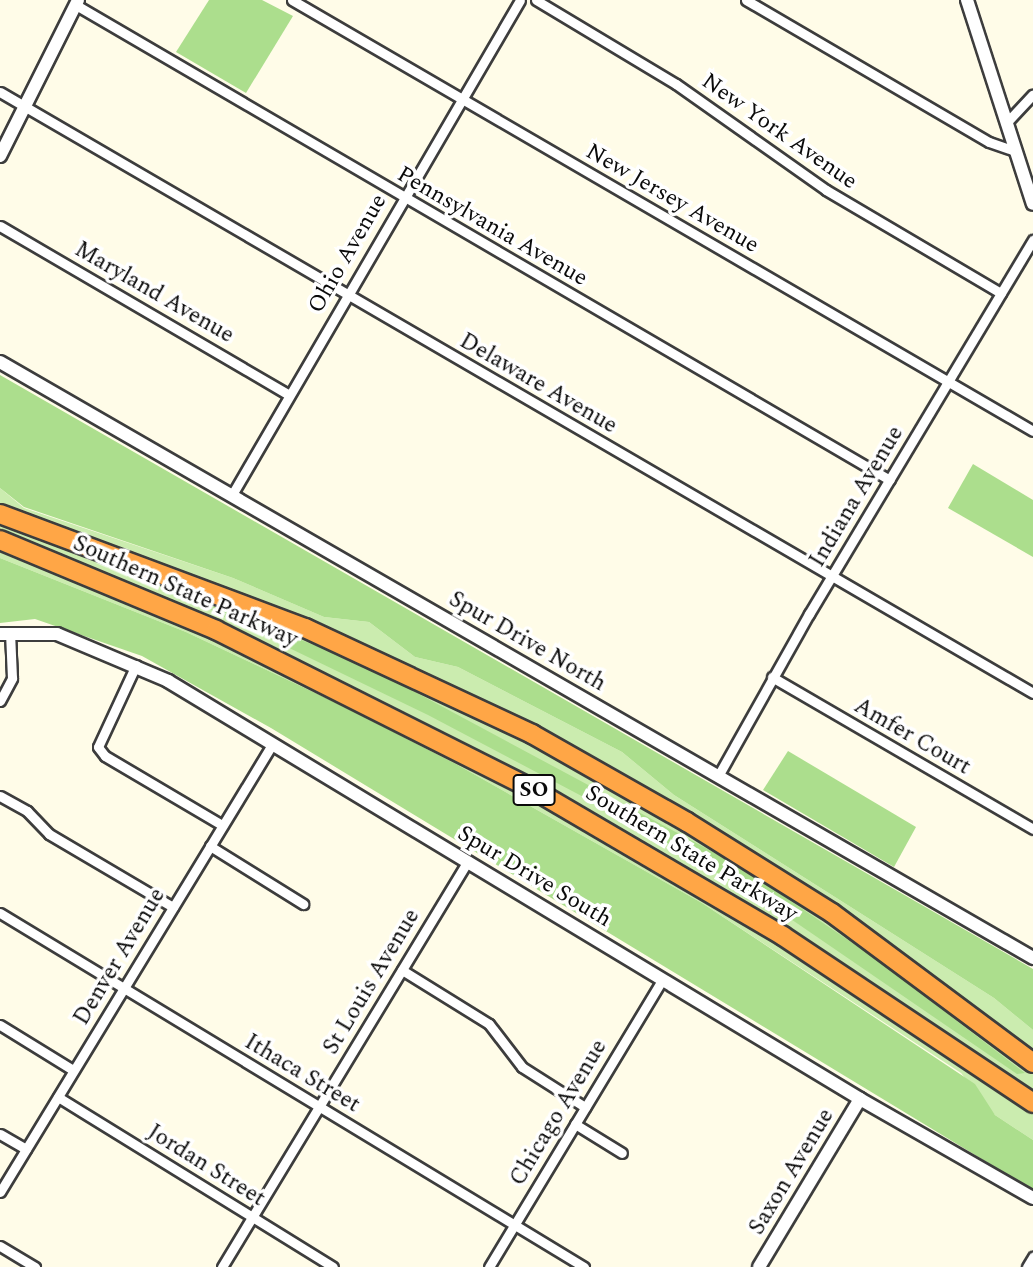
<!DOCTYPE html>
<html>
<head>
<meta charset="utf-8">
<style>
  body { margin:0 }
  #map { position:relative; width:1033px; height:1267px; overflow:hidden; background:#fffce8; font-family:Spectral,serif }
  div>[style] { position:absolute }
  .green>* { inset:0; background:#cbecaf }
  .forest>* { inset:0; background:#acde8d }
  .roads { filter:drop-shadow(2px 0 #3d3d3d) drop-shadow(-2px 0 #3d3d3d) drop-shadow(0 2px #3d3d3d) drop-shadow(0 -2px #3d3d3d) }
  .minor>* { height:9px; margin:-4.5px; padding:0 4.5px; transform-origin:4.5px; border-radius:4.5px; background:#fff }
  .tertiary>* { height:12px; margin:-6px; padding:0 6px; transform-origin:6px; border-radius:6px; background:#fff }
  .motorway>* { height:18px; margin:-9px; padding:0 9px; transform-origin:9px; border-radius:9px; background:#ffa646 }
  span { translate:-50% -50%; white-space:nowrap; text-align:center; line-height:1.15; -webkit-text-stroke:7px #fff; paint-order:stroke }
  .shield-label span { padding:2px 5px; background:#fff; border:2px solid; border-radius:5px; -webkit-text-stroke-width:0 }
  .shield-label { font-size:21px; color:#0a0a0a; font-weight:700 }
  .street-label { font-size:23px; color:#0a0a0a }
</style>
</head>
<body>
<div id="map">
  <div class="green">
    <div style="clip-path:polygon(0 488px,24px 508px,233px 578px,324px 617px,369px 622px,415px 657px,458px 667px,622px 752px,674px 795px,994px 998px,1033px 1030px,1033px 1051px,882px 937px,760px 857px,516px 716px,258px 599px,0 506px)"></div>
    <div style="clip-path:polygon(0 522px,287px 628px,547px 750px,658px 813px,872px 949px,1033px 1070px,1033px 1093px,806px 942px,639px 840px,425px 723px,270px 648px,0 532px)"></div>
    <div style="clip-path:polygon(0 548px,286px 672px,538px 800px,798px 952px,1033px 1111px,1033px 1140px,995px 1115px,961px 1073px,702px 903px,456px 764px,345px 707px,186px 632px,0 558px)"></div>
  </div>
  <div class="forest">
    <div style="clip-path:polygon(209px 0,262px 0,293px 16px,246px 93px,176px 52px)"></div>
    <div style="clip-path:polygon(0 375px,1033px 969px,1033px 1030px,994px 998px,674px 795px,622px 752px,458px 667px,415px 657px,369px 622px,324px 617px,233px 578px,24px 507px,0 488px)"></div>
    <div style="clip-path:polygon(973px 464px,1033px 500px,1033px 557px,948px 508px)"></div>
    <div style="clip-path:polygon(0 558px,186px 632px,345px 707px,456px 764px,702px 903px,975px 1084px,995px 1115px,1033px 1140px,1033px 1190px,271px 728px,142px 656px,35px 619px,0 623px)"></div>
    <div style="clip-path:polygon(163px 587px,361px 663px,739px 866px,873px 957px,1025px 1073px,1017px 1074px,760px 898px,629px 821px,428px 715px)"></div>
    <div style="clip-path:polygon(788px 751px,916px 827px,894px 867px,763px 790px)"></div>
  </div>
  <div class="roads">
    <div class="minor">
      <div style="left:292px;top:0;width:857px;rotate:30.18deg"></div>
      <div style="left:536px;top:0;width:163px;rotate:31deg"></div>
      <div style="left:676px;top:84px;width:184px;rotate:35.2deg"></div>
      <div style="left:826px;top:190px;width:203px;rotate:30.5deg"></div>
      <div style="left:746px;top:0;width:281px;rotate:30.3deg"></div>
      <div style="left:989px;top:142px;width:28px;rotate:19deg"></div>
      <div style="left:76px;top:5px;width:942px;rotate:30.27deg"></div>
      <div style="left:0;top:92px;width:1195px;rotate:30.19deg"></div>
      <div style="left:1009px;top:120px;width:35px;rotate:-47deg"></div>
      <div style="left:0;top:226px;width:333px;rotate:30.3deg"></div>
      <div style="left:233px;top:493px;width:570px;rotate:-59.79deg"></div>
      <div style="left:136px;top:665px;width:90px;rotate:114.9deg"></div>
      <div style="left:98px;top:747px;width:11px;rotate:52deg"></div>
      <div style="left:105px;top:756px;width:136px;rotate:30.5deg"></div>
      <div style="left:772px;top:677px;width:302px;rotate:30.2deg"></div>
      <div style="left:0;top:701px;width:26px;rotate:-62deg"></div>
      <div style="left:12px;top:678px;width:46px;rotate:-92.5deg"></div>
      <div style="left:718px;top:776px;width:186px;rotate:-60.7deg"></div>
      <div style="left:809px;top:614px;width:436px;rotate:-59.1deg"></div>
      <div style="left:0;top:796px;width:31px;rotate:29deg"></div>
      <div style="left:27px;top:811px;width:32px;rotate:46deg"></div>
      <div style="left:49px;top:834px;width:144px;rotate:30.5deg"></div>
      <div style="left:210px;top:846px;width:110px;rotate:31.9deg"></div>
      <div style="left:0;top:913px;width:683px;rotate:31.22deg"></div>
      <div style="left:402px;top:970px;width:102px;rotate:31.8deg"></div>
      <div style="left:489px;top:1024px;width:54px;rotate:52.5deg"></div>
      <div style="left:522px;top:1067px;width:75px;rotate:32.4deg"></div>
      <div style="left:0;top:1025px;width:86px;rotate:31.7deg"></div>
      <div style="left:58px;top:1097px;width:323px;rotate:31.7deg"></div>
      <div style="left:575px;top:1124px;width:55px;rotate:31.7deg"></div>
      <div style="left:0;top:1134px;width:30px;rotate:30deg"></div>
      <div style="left:0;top:1192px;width:525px;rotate:-58.7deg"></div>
      <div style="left:0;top:1246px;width:41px;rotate:31deg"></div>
      <div style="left:222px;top:1267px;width:475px;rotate:-58.8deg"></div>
      <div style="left:489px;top:1267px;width:336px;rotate:-58.9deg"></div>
      <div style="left:1027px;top:1267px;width:12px;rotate:-59deg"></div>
    </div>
    <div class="tertiary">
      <div style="left:967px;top:0;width:214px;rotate:72.1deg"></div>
      <div style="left:0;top:156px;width:174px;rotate:-63.4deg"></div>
      <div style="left:0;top:362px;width:1193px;rotate:29.98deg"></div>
      <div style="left:0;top:634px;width:57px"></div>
      <div style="left:57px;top:634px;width:121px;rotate:22.9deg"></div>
      <div style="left:168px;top:681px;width:808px;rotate:31.13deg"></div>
      <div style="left:860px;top:1099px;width:199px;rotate:29.8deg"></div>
      <div style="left:759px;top:1267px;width:196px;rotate:-59deg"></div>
    </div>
    <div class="motorway">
      <div style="left:0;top:514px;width:326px;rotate:20.5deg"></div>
      <div style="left:305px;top:628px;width:251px;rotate:25deg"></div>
      <div style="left:532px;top:734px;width:178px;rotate:29.6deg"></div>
      <div style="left:687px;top:822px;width:171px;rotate:32.1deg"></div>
      <div style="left:832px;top:913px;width:251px;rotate:36.7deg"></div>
      <div style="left:0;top:540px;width:234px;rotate:22.6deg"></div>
      <div style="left:216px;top:630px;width:358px;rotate:26.7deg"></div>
      <div style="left:536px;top:791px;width:286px;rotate:30.4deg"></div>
      <div style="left:783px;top:936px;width:301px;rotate:33.7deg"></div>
    </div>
  </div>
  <div class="shield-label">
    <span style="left:534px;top:790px">SO</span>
  </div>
  <div class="street-label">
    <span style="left:779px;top:132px;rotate:35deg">New York Avenue</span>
    <span style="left:672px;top:199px;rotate:30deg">New Jersey Avenue</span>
    <span style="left:492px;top:227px;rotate:30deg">Pennsylvania Avenue</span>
    <span style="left:348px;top:254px;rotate:-60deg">Ohio Avenue</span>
    <span style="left:154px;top:293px;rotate:30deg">Maryland Avenue</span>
    <span style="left:538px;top:384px;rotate:30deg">Delaware Avenue</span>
    <span style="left:857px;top:497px;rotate:-59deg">Indiana Avenue</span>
    <span style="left:185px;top:592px;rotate:24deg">Southern State Parkway</span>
    <span style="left:527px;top:642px;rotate:30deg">Spur Drive North</span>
    <span style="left:912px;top:737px;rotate:30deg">Amfer Court</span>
    <span style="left:691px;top:854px;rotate:31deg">Southern State Parkway</span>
    <span style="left:534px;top:877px;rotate:31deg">Spur Drive South</span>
    <span style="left:120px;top:957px;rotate:-59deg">Denver Avenue</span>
    <span style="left:372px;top:982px;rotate:-59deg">St Louis Avenue</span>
    <span style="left:302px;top:1074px;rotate:31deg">Ithaca Street</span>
    <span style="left:559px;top:1113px;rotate:-59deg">Chicago Avenue</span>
    <span style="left:206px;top:1166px;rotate:32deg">Jordan Street</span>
    <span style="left:792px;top:1172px;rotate:-59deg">Saxon Avenue</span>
  </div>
</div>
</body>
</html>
